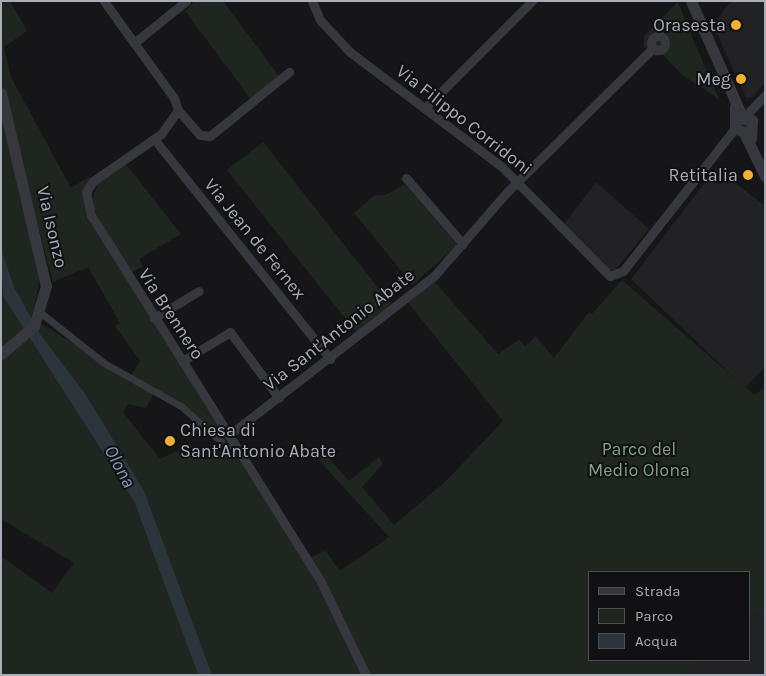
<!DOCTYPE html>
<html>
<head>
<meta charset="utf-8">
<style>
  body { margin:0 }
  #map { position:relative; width:766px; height:676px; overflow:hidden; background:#161618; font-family:Karla,sans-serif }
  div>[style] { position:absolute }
  .built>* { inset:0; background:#222225 }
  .green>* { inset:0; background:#1e261f }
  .water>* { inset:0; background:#2c353c }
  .pedestrian>* { height:7px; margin:-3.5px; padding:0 3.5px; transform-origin:3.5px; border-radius:3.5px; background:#37383d }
  .minor>* { height:9px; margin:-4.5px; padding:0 4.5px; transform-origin:4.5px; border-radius:4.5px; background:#37383d }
  .minor>.ring { margin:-4.5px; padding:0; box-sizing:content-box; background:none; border:9px solid #37383d; border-radius:50% }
  .tertiary>* { height:11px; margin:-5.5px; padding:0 5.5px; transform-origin:5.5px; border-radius:5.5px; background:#37383d }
  .dots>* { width:14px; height:14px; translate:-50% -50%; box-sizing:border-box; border:2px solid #111113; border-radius:50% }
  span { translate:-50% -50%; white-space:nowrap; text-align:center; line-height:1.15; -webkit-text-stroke:4px #111113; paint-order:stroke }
  .poi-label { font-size:18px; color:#a8adb8 }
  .right { translate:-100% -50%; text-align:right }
  .left { translate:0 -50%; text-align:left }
  .street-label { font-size:18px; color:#a8adb8 }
  .park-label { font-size:18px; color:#7fa381 }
  .water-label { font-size:19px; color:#7f9bb3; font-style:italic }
  .frame { position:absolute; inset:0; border:2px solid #a8adb8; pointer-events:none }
  .legend { position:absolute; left:588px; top:571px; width:162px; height:90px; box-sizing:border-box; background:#111113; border:1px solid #4d4f55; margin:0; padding:6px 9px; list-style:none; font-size:15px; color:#a8adb8 }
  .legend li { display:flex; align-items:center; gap:10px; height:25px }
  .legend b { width:25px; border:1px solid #4d4f55 }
</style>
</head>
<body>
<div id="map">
  <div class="built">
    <div style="clip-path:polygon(731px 1px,765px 1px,765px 82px,753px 97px,746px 98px,713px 25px)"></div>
    <div style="clip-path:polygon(716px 168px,765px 206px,765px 367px,745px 388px,631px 279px)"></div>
    <div style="clip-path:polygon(596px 182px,649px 229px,615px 270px,608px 270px,564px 224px)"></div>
    <div style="clip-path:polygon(765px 543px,765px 675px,658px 675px,670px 660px,750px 660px,750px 572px)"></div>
  </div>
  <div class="green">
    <div style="clip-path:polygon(evenodd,1px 1px,10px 1px,27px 31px,4px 47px,11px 77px,71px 188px,89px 177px,92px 182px,86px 204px,241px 454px,155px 391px,146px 408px,128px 404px,123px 412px,160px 459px,188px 446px,232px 453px,244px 462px,307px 560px,325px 550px,340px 571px,389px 537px,316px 457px,323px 452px,349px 481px,379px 457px,383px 464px,362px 487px,394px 525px,444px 483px,503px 421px,406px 300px,434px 281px,498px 354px,519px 340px,525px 346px,536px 336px,554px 358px,589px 312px,592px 314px,622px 280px,754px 395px,765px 387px,765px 612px,750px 612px,750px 572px,590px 572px,590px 660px,698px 660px,684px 675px,1px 675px,1px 556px,52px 593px,74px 563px,1px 519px,1px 1px,36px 218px,53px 282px,88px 267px,120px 323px,115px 326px,140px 361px,129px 378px,32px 318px,40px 278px,27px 224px,36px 218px)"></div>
    <div style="clip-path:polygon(195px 1px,223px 1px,279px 76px,251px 99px,185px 11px)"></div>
    <div style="clip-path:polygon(678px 2px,692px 37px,719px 99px,681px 74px,663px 55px,655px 56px,644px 47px,644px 36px)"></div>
    <div style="clip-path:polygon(263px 142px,391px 304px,356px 332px,227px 170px)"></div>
    <div style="clip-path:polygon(125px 163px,181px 234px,139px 259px,143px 266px,131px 273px,99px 222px,92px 200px,98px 183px)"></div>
    <div style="clip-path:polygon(405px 184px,457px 245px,413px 285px,354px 213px,375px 195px,385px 195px)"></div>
  </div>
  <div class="water">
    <div style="clip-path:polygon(1px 249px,14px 287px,40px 334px,86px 395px,144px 491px,212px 675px,199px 675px,196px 669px,134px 501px,3px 296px)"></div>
  </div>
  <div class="pedestrian">
    <div style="left:41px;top:313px;width:80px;rotate:38.4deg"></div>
    <div style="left:104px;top:363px;width:88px;rotate:29.2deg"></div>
    <div style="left:181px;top:406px;width:62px;rotate:41.7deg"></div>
  </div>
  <div class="minor">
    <div style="left:104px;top:1px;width:120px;rotate:54.2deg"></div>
    <div style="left:174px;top:98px;width:13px;rotate:72deg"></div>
    <div style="left:178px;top:110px;width:29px;rotate:125deg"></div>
    <div style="left:161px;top:134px;width:83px;rotate:145.3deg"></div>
    <div style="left:93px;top:181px;width:13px;rotate:122deg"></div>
    <div style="left:86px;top:192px;width:24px;rotate:78deg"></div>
    <div style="left:91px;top:215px;width:433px;rotate:57.9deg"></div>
    <div style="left:321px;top:582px;width:103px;rotate:64.2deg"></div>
    <div style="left:312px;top:1px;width:21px;rotate:67deg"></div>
    <div style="left:320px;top:20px;width:44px;rotate:46.8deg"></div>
    <div style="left:350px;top:52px;width:191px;rotate:37.1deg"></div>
    <div style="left:502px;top:167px;width:153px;rotate:45.3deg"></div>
    <div style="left:610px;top:276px;width:14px;rotate:-21deg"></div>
    <div style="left:623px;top:271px;width:182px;rotate:-51.9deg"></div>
    <div class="ring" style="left:651px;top:36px;width:5px;height:5px"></div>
    <div style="left:134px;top:43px;width:67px;rotate:-38.9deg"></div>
    <div style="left:426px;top:107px;width:150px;rotate:-45deg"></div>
    <div style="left:178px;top:110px;width:33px;rotate:49deg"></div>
    <div style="left:200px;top:135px;width:10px;rotate:6deg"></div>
    <div style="left:210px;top:136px;width:102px;rotate:-39deg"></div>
    <div style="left:745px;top:116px;width:29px;rotate:-46deg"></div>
    <div style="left:154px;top:139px;width:282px;rotate:51.3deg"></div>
    <div style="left:406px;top:178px;width:87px;rotate:49.2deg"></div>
    <div style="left:154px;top:318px;width:52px;rotate:-31deg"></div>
    <div style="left:182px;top:361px;width:56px;rotate:-31.1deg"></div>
    <div style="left:230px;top:332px;width:82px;rotate:53.4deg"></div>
    <div style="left:229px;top:435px;width:261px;rotate:-37.8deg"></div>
    <div style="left:435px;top:275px;width:110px;rotate:-49.1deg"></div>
    <div style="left:507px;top:192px;width:205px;rotate:-44.6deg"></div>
  </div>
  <div class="tertiary">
    <div style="left:691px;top:1px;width:126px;rotate:66.1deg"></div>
    <div style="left:1px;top:93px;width:198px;rotate:76.9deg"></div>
    <div style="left:46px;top:286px;width:42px;rotate:106.7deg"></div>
    <div style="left:34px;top:326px;width:43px;rotate:139.7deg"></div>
    <div style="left:735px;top:107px;width:22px;rotate:90deg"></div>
    <div style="left:735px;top:129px;width:16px;rotate:15deg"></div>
    <div style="left:737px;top:118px;width:15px;rotate:8deg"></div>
    <div style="left:752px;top:120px;width:18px;rotate:93deg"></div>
    <div style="left:745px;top:135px;width:46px;rotate:64deg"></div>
  </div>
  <div class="dots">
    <div style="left:736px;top:25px;background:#f2b134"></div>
    <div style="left:741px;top:79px;background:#f2b134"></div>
    <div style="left:748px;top:175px;background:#f2b134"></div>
    <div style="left:170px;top:441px;background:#f2b134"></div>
  </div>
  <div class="poi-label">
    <span class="right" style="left:726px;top:25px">Orasesta</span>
    <span class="right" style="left:731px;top:79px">Meg</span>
    <span class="right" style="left:738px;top:175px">Retitalia</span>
    <span class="left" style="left:180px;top:441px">Chiesa di<br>Sant'Antonio Abate</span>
  </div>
  <div class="street-label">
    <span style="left:464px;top:120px;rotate:38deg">Via Filippo Corridoni</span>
    <span style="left:52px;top:227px;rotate:77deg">Via Isonzo</span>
    <span style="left:255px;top:239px;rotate:51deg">Via Jean de Fernex</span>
    <span style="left:171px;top:314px;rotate:57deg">Via Brennero</span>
    <span style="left:339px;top:330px;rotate:-38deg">Via Sant'Antonio Abate</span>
  </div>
  <div class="park-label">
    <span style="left:639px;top:460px">Parco del<br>Medio Olona</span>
  </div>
  <div class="water-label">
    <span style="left:119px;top:467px;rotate:62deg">Olona</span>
  </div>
  <div class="frame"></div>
  <ul class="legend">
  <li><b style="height:6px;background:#37383d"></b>Strada</li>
  <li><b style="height:14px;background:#1e261f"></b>Parco</li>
  <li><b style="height:14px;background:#2c353c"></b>Acqua</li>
  </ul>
</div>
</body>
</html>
